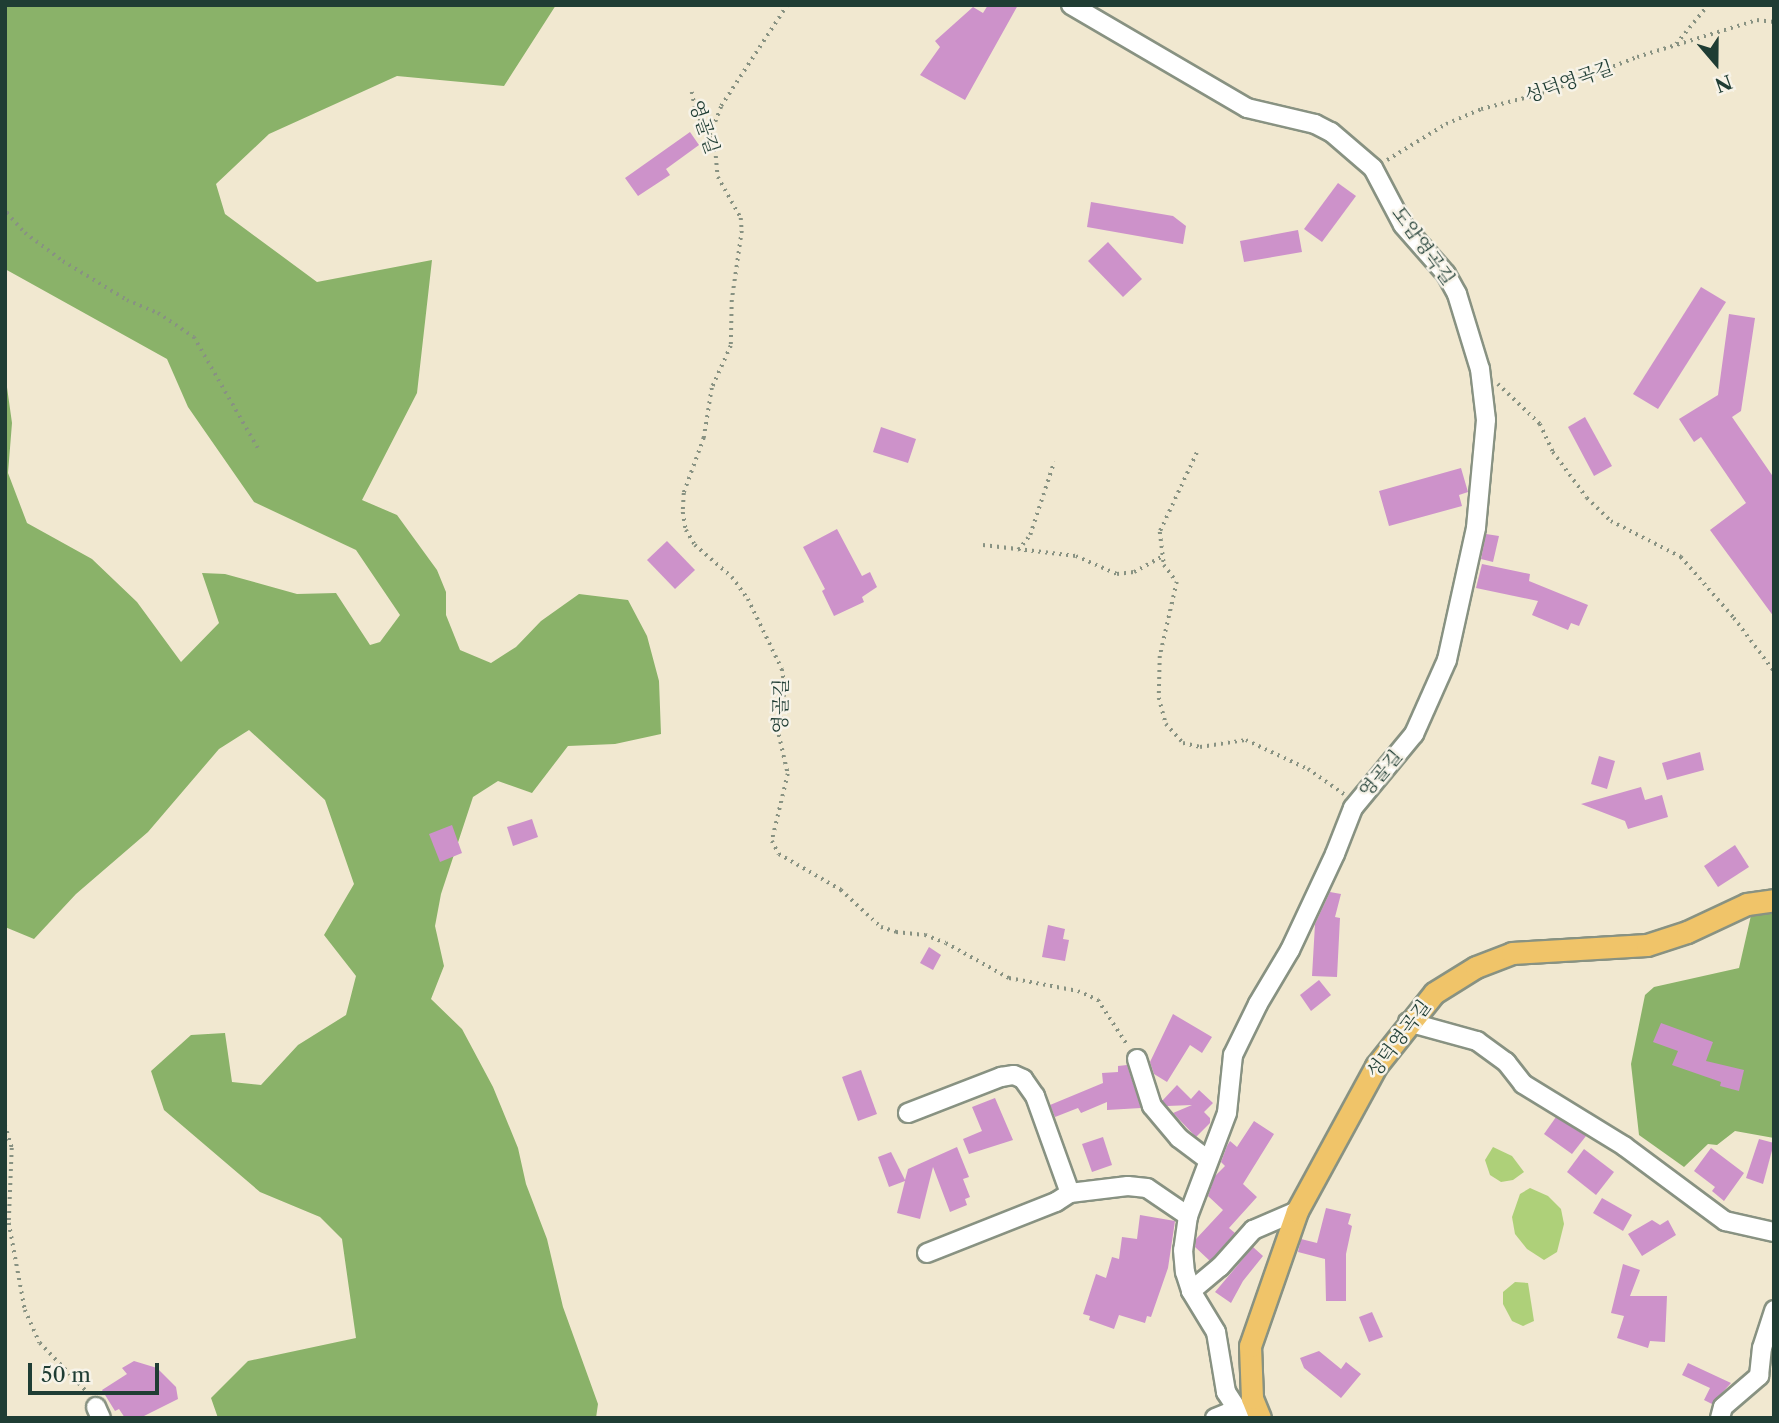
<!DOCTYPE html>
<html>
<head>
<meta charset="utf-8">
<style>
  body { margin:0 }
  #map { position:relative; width:1779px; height:1423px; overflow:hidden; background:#f1e8d0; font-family:"Libre Caslon Text","Noto Serif KR",serif }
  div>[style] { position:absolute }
  .green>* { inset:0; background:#aed079 }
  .forest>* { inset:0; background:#8ab269 }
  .building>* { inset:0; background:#cd92ca }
  .path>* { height:3.5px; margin-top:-1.75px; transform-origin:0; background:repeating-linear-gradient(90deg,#889282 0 2px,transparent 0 7px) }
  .roads { filter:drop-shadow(2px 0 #889282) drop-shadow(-2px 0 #889282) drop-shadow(0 2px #889282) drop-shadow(0 -2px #889282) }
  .minor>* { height:18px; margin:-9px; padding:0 9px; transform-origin:9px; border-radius:9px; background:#fff }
  .major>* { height:21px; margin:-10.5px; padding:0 10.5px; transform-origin:10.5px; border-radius:10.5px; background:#f0c469 }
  span { translate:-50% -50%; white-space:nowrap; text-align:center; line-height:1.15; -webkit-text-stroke:5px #f7f3e8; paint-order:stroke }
  .street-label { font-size:19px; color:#1f3d34 }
  .frame { position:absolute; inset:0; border:7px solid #1f3d34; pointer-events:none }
  .north { position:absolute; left:1681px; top:28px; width:70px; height:70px; -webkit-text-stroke:5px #f7f3e8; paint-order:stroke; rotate:160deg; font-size:19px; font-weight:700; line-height:28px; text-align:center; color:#1f3d34 }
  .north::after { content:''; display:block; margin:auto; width:24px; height:32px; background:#1f3d34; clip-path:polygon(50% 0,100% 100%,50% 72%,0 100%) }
  .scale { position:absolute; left:28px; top:1363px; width:131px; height:32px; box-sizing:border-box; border:4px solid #1f3d34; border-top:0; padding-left:9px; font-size:21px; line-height:24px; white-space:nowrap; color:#1f3d34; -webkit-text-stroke:5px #f7f3e8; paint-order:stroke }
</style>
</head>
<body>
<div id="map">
  <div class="green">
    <div style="clip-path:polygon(1493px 1147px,1512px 1156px,1524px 1172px,1513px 1180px,1501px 1182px,1490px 1175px,1485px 1160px)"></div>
    <div style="clip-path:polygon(1530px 1188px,1548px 1196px,1561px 1209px,1564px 1224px,1557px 1252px,1544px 1260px,1527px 1249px,1515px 1234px,1512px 1217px,1520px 1194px)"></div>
    <div style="clip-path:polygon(1515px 1282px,1528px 1283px,1534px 1321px,1523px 1326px,1512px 1321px,1503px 1304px,1503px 1292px)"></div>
  </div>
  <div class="forest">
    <div style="clip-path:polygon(5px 5px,556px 5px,504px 86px,397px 76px,269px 134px,216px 184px,225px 214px,317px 282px,432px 260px,417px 393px,362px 500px,397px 515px,437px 570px,446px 592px,446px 615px,460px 650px,491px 663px,516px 647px,541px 621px,579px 594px,628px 600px,647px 636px,659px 681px,661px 734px,615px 744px,568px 746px,532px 793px,498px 781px,473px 797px,441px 894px,435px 926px,444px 966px,431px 999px,462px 1029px,493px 1087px,518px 1148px,526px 1184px,547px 1239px,563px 1307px,598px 1404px,596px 1418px,218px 1418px,211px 1398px,248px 1361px,356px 1338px,342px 1239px,320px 1217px,260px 1192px,164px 1110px,151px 1071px,191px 1035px,225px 1033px,232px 1082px,261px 1085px,298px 1045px,346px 1015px,356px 976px,324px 935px,354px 884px,325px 800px,249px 730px,219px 749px,148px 832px,76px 894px,34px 939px,5px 927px,5px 373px,12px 423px,8px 473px,27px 523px,92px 559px,137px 602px,181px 662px,219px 623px,202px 573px,225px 574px,297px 594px,336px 593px,370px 645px,380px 642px,400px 615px,356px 550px,254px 502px,188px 407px,167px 359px,5px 269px)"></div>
    <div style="clip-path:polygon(1774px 908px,1774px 1138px,1735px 1131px,1717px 1145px,1708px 1144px,1684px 1167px,1639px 1135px,1631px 1064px,1645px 995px,1654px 987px,1739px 968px,1752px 911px)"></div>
  </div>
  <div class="building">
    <div style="clip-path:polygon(988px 5px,1018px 5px,965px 100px,920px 75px,940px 47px,935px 41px,973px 7px,983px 13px)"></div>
    <div style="clip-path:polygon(690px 132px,699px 145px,666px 169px,670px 175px,638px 196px,625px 178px)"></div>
    <div style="clip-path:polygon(1338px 183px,1356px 196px,1322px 242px,1304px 229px)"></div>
    <div style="clip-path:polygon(1091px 202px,1173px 216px,1186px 226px,1183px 244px,1087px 227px)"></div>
    <div style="clip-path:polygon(1298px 230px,1302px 252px,1244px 262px,1240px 241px)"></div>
    <div style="clip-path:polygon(1108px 242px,1142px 279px,1123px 297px,1088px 261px)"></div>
    <div style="clip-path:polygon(1701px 287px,1726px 302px,1658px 409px,1633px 394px)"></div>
    <div style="clip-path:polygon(1729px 314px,1755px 318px,1741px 411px,1732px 417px,1774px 478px,1774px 617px,1710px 530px,1746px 503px,1701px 437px,1694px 442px,1679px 419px,1718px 395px)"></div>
    <div style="clip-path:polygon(1585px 417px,1612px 466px,1594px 476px,1568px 427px)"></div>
    <div style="clip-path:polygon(881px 427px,916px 439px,908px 463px,873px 452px)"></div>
    <div style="clip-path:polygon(1461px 468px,1468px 492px,1459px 495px,1462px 506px,1389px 526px,1379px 491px)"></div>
    <div style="clip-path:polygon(837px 529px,862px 576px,870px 572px,877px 587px,862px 597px,864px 602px,834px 616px,822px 591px,825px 589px,803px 547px)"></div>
    <div style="clip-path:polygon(1486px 534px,1499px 536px,1493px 562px,1481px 559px)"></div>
    <div style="clip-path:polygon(667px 541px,695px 570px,675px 589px,647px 560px)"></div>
    <div style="clip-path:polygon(1482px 564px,1530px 574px,1529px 581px,1588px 605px,1579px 626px,1571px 623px,1568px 630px,1532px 615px,1538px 601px,1476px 588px)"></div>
    <div style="clip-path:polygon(1700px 752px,1704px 770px,1667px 780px,1662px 763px)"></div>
    <div style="clip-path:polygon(1599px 756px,1615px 761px,1607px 789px,1591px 784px)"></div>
    <div style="clip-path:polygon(1641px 787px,1645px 800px,1662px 795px,1668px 817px,1628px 829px,1625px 821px,1581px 804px)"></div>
    <div style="clip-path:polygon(532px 819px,538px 837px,513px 846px,507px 827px)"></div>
    <div style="clip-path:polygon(452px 825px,462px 853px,440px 862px,429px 834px)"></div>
    <div style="clip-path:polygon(1735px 845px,1749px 867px,1718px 887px,1704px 866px)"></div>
    <div style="clip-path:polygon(1330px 892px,1341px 894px,1335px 917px,1340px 918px,1337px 977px,1312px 976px,1315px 924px)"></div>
    <div style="clip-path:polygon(1048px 925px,1065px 929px,1063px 939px,1069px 940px,1065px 961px,1042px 957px)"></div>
    <div style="clip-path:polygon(929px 947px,941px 955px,933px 970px,920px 963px)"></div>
    <div style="clip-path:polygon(1319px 980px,1331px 995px,1311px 1011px,1300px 995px)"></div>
    <div style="clip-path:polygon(1173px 1014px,1212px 1037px,1202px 1053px,1190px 1045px,1167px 1082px,1154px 1074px,1150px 1062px)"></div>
    <div style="clip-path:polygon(1661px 1023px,1713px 1042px,1706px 1061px,1744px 1070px,1739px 1091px,1720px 1086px,1721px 1082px,1672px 1065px,1678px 1051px,1653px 1042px)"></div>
    <div style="clip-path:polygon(1127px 1065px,1141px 1108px,1107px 1110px,1107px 1102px,1081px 1113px,1078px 1108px,1055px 1117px,1050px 1105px,1103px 1083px,1102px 1073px,1118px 1072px,1118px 1066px)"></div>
    <div style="clip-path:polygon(861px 1070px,877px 1114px,858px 1121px,842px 1077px)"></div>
    <div style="clip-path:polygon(1177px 1085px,1191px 1099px,1199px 1090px,1213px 1103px,1204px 1112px,1210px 1118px,1210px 1123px,1196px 1137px,1173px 1113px,1192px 1105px,1167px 1106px,1162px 1101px)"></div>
    <div style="clip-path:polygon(995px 1098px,1013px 1140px,969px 1154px,963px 1139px,982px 1131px,972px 1107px)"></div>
    <div style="clip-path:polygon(1556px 1117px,1586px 1136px,1572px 1154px,1544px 1134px)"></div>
    <div style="clip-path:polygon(1254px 1121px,1274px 1134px,1243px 1184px,1257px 1197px,1229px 1228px,1235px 1233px,1210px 1261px,1195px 1247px,1196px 1239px,1223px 1210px,1208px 1196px,1215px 1176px,1225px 1166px,1221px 1162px,1227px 1146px,1230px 1141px,1237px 1147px)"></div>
    <div style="clip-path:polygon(1103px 1137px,1112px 1165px,1092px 1172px,1082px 1144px)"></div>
    <div style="clip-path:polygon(1759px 1139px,1774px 1143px,1763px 1184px,1746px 1178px)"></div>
    <div style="clip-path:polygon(957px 1147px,969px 1177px,963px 1179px,970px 1197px,965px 1199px,967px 1205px,950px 1212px,933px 1167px,920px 1219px,897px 1213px,905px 1181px,889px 1187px,878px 1157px,891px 1152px,905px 1180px,908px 1169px)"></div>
    <div style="clip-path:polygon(1711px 1148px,1744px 1173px,1724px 1201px,1712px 1191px,1715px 1187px,1694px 1171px)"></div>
    <div style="clip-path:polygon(1584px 1149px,1614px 1172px,1596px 1195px,1567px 1172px)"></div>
    <div style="clip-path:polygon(1602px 1198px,1632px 1215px,1623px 1231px,1593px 1213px)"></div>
    <div style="clip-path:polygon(1326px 1208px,1351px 1214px,1348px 1224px,1352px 1226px,1346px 1254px,1346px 1301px,1326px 1301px,1325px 1259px,1298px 1252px,1301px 1239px,1317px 1243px)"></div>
    <div style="clip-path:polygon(1140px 1215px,1175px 1221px,1168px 1268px,1151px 1317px,1147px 1316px,1145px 1323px,1119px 1315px,1114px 1329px,1089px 1320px,1090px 1316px,1083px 1314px,1096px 1274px,1106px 1278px,1112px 1257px,1119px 1259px,1122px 1237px,1137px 1239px)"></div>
    <div style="clip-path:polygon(1652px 1220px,1660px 1225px,1668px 1220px,1676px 1235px,1642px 1256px,1628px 1234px)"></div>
    <div style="clip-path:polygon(1253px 1247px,1263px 1256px,1243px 1281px,1231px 1303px,1215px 1292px)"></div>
    <div style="clip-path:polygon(1623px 1264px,1640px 1270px,1630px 1296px,1667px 1296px,1665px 1342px,1650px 1341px,1648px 1348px,1617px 1338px,1624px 1316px,1611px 1313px)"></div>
    <div style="clip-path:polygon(1372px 1312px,1383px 1337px,1369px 1342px,1359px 1317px)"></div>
    <div style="clip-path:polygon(1319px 1351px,1341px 1369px,1346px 1362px,1361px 1374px,1341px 1398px,1304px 1368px,1300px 1358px)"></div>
    <div style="clip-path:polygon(134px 1361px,157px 1368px,176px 1387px,178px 1399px,140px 1418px,125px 1418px,119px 1409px,115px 1411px,102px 1390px,127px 1374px,122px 1368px)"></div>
    <div style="clip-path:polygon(1688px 1363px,1731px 1383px,1712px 1404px,1704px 1400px,1710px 1388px,1682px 1375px)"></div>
  </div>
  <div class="path">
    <div style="left:1676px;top:44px;width:50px;rotate:-50.6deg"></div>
    <div style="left:692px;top:92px;width:21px;rotate:79deg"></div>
    <div style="left:696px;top:113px;width:28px;rotate:60deg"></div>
    <div style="left:710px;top:137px;width:20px;rotate:72deg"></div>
    <div style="left:716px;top:156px;width:21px;rotate:85deg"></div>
    <div style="left:718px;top:177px;width:47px;rotate:60.7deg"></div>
    <div style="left:741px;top:218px;width:13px;rotate:86deg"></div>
    <div style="left:742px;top:231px;width:70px;rotate:98.2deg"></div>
    <div style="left:732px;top:300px;width:46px;rotate:91.2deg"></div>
    <div style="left:731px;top:346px;width:46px;rotate:114.3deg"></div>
    <div style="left:712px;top:388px;width:51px;rotate:99.1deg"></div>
    <div style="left:704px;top:438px;width:59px;rotate:110deg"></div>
    <div style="left:684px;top:493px;width:19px;rotate:93deg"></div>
    <div style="left:683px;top:512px;width:18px;rotate:81deg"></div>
    <div style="left:686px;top:530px;width:17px;rotate:59deg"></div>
    <div style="left:695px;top:545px;width:49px;rotate:40.9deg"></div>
    <div style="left:732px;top:577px;width:27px;rotate:54deg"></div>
    <div style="left:748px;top:599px;width:78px;rotate:64.1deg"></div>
    <div style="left:782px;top:669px;width:19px;rotate:81deg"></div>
    <div style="left:785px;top:688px;width:47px;rotate:97.3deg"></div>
    <div style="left:779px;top:735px;width:40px;rotate:77deg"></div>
    <div style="left:788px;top:774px;width:69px;rotate:103.4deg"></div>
    <div style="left:772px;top:841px;width:15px;rotate:62deg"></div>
    <div style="left:779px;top:854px;width:72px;rotate:30.1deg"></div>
    <div style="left:841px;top:890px;width:54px;rotate:42.8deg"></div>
    <div style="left:881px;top:927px;width:16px;rotate:18deg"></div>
    <div style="left:896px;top:932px;width:29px;rotate:6deg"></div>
    <div style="left:925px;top:935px;width:22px;rotate:21deg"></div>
    <div style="left:946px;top:943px;width:72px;rotate:29.1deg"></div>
    <div style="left:1009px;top:978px;width:70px;rotate:10.7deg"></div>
    <div style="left:1078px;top:991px;width:22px;rotate:24deg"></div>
    <div style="left:1098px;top:1000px;width:55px;rotate:56.9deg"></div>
    <div style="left:710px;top:135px;width:31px;rotate:-69deg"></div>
    <div style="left:721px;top:106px;width:121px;rotate:-56.8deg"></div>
    <div style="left:1387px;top:160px;width:69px;rotate:-31.4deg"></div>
    <div style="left:1446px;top:124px;width:38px;rotate:-23deg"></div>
    <div style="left:1481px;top:109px;width:69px;rotate:-14.2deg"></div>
    <div style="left:1548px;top:92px;width:96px;rotate:-21.5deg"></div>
    <div style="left:1637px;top:57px;width:126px;rotate:-17.1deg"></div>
    <div style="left:1757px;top:20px;width:17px;rotate:7deg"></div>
    <div style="left:5px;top:205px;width:8px;rotate:76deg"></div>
    <div style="left:7px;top:213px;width:27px;rotate:48deg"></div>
    <div style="left:25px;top:233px;width:47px;rotate:36.4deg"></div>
    <div style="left:63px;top:261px;width:75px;rotate:31.4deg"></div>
    <div style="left:127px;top:300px;width:34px;rotate:23deg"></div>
    <div style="left:158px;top:313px;width:43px;rotate:33.7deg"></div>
    <div style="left:194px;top:337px;width:130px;rotate:60.1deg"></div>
    <div style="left:1498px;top:384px;width:58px;rotate:43.6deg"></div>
    <div style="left:1540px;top:424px;width:31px;rotate:65deg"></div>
    <div style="left:1553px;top:452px;width:57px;rotate:53.5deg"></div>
    <div style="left:1587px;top:498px;width:33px;rotate:44deg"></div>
    <div style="left:1611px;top:521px;width:79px;rotate:27.2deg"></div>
    <div style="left:1681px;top:557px;width:81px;rotate:49deg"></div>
    <div style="left:1734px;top:618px;width:66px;rotate:53deg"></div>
    <div style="left:1197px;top:453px;width:87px;rotate:115.1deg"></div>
    <div style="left:1160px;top:532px;width:33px;rotate:83deg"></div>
    <div style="left:1164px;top:565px;width:21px;rotate:53deg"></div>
    <div style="left:1177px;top:582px;width:76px;rotate:102.9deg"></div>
    <div style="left:1160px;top:656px;width:42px;rotate:91.4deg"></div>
    <div style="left:1159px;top:698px;width:27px;rotate:75deg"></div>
    <div style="left:1166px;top:724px;width:25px;rotate:48deg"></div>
    <div style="left:1183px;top:743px;width:17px;rotate:13deg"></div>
    <div style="left:1200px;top:747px;width:47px;rotate:-8.7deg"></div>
    <div style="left:1246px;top:740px;width:68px;rotate:25.1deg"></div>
    <div style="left:1308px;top:769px;width:44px;rotate:34.8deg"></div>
    <div style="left:983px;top:545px;width:94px;rotate:6.7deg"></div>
    <div style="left:1076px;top:556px;width:45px;rotate:23.7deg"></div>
    <div style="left:1117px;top:574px;width:17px;rotate:-7deg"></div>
    <div style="left:1134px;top:572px;width:33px;rotate:-29deg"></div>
    <div style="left:1018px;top:550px;width:19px;rotate:-51deg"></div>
    <div style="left:1030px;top:535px;width:77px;rotate:-71.8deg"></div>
    <div style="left:5px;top:1125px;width:24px;rotate:73deg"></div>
    <div style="left:12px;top:1148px;width:75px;rotate:92.3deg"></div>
    <div style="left:9px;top:1223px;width:88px;rotate:79.6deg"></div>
    <div style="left:25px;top:1310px;width:36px;rotate:66deg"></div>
    <div style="left:40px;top:1343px;width:69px;rotate:46.2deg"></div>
  </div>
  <div class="roads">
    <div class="minor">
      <div style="left:1071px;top:5px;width:204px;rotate:30.3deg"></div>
      <div style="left:1247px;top:108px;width:70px;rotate:13.2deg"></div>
      <div style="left:1315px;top:124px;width:18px;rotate:27deg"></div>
      <div style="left:1331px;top:132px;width:55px;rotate:40.6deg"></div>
      <div style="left:1373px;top:168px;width:64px;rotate:62.2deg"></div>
      <div style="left:1403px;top:225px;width:65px;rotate:48.7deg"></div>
      <div style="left:1446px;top:274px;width:23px;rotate:61deg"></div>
      <div style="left:1457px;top:294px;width:78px;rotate:73deg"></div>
      <div style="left:1480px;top:369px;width:51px;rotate:83.3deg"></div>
      <div style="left:1486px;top:420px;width:108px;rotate:95.3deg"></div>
      <div style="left:1476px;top:528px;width:135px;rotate:102.4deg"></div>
      <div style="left:1447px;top:660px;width:81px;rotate:114deg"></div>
      <div style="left:1414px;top:734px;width:96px;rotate:129.5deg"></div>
      <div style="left:1353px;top:808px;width:49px;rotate:111.4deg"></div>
      <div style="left:1335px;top:854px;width:106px;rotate:115.1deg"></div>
      <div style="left:1290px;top:950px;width:63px;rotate:120.7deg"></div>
      <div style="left:1258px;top:1004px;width:57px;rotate:116.1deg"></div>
      <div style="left:1233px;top:1055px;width:58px;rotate:95.9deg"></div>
      <div style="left:1227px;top:1113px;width:110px;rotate:110.7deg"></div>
      <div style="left:1188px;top:1216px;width:34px;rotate:98deg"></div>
      <div style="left:1183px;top:1250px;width:22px;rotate:85deg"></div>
      <div style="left:1185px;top:1272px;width:20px;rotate:72deg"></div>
      <div style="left:1191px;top:1291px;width:48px;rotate:58.6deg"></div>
      <div style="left:1216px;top:1332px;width:61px;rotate:80.5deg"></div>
      <div style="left:1226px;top:1392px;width:20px;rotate:57deg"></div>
      <div style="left:1237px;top:1409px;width:22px;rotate:24deg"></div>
      <div style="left:1408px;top:1022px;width:72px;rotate:15.4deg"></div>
      <div style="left:1477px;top:1041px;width:36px;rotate:36deg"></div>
      <div style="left:1506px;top:1062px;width:28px;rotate:52deg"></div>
      <div style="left:1523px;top:1084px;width:119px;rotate:31.5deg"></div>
      <div style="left:1624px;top:1146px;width:126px;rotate:36.6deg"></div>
      <div style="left:1725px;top:1221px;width:50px;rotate:12.7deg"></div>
      <div style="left:1137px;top:1059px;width:49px;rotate:72.3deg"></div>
      <div style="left:1152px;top:1106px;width:42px;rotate:49.8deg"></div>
      <div style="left:1179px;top:1138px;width:35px;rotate:37deg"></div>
      <div style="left:908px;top:1113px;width:100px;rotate:-21.2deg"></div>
      <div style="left:1001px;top:1077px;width:13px;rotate:-9deg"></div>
      <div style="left:1014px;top:1075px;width:10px;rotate:24deg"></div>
      <div style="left:1023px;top:1079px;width:21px;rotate:55deg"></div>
      <div style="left:1035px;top:1096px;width:103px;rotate:70.2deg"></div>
      <div style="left:927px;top:1253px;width:139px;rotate:-21.6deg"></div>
      <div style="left:1056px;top:1202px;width:17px;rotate:-33deg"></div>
      <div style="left:1070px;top:1193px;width:58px;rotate:-6.9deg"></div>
      <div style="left:1128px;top:1186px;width:19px;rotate:6deg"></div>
      <div style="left:1147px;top:1188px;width:50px;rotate:34.3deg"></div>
      <div style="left:1191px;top:1291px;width:38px;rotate:-40deg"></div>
      <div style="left:1220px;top:1267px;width:50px;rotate:-48.3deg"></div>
      <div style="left:1253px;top:1230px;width:48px;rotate:-23.4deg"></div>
      <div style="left:96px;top:1407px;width:12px;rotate:66deg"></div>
      <div style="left:1215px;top:1418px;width:24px;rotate:-22deg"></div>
      <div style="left:1720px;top:1418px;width:11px;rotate:-75deg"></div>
      <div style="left:1723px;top:1407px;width:48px;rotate:-40.7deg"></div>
      <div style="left:1759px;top:1376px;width:28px;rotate:-84deg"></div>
      <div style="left:1762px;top:1348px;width:40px;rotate:-72deg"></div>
    </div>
    <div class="major">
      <div style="left:1260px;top:1418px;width:22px;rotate:-112deg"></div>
      <div style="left:1252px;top:1398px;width:52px;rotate:-92.2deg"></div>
      <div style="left:1250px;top:1346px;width:143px;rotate:-70.8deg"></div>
      <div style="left:1297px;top:1211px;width:165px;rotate:-61.4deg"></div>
      <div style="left:1376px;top:1066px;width:93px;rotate:-51.5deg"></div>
      <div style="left:1434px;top:993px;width:49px;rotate:-31.8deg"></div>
      <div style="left:1476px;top:967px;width:39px;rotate:-21deg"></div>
      <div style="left:1512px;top:953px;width:135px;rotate:-3.4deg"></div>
      <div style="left:1647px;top:945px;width:42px;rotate:-18deg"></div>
      <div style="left:1687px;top:932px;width:66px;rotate:-25deg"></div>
      <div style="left:1747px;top:904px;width:27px;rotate:-8deg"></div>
    </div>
  </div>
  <div class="street-label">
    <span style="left:1569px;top:82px;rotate:-19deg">성덕영곡길</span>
    <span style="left:704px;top:127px;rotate:71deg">영골길</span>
    <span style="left:1423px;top:246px;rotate:54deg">도암영곡길</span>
    <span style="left:781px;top:706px;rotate:-89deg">영골길</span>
    <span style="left:1381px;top:774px;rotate:-50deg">영골길</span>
    <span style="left:1399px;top:1039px;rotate:-53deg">성덕영곡길</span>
  </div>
  <div class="frame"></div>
  <div class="north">N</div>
  <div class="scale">50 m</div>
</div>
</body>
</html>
